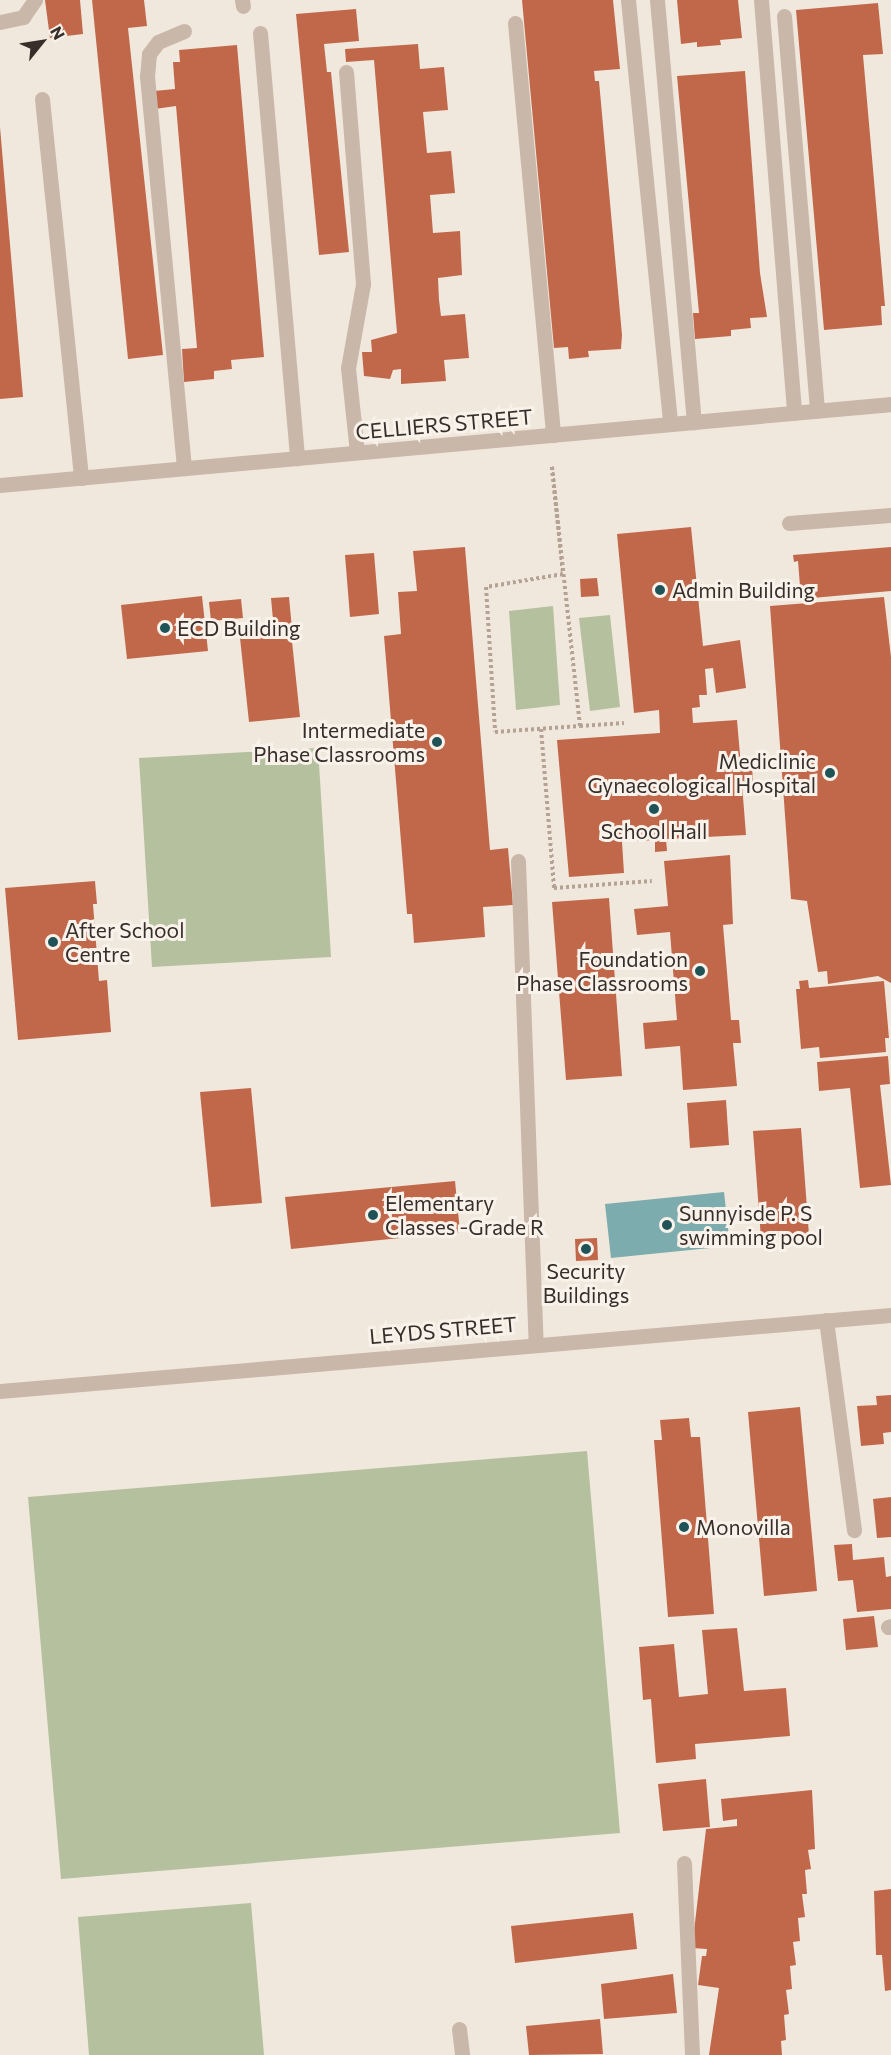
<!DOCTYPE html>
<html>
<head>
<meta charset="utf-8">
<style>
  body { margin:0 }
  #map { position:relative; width:891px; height:2055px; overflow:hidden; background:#f1e8dd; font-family:Commissioner,sans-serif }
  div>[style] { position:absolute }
  .green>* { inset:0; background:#b5c09e }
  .water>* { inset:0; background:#7dacae }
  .building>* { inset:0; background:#c1684b }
  .path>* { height:4px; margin-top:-2px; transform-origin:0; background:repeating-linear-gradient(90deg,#b5a294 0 3px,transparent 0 6px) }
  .minor>* { height:15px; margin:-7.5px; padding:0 7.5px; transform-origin:7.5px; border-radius:7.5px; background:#c9b8a9 }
  .dots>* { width:16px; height:16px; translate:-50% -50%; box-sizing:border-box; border:3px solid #f9f2ea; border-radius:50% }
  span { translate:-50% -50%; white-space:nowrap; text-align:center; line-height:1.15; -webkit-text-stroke:6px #f9f2ea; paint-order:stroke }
  .street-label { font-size:21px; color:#372d29 }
  .poi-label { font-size:21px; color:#372d29 }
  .left { translate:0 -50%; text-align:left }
  .right { translate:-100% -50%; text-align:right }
  .north { position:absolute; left:12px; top:12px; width:60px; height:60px; -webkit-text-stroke:4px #f9f2ea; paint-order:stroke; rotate:60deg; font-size:16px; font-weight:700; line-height:24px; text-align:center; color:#372d29 }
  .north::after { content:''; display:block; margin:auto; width:21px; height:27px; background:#372d29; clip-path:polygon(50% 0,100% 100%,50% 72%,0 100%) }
</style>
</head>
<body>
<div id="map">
  <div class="green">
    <div style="clip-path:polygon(553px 606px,560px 705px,516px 710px,509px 611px)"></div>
    <div style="clip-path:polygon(610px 615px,620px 707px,590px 711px,579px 618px)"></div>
    <div style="clip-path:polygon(318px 748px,331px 957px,152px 967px,139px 758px)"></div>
    <div style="clip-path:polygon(587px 1451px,620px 1833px,61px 1879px,28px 1497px)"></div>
    <div style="clip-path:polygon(251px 1903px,264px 2055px,89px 2055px,78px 1917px)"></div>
  </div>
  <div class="water">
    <div style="clip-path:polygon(724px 1192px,730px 1246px,611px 1258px,605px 1204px)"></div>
  </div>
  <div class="building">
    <div style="clip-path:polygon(45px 0,80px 0,83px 34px,50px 38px)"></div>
    <div style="clip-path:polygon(92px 0,144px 0,147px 26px,128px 28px,163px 355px,128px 359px)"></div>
    <div style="clip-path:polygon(522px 0,613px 0,620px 69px,594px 71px,595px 81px,599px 81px,622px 335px,621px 349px,588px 351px,589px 357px,569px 359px,568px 347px,554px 348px)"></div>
    <div style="clip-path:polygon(677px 0,738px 0,742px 38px,720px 40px,721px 45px,697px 47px,697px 42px,681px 44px)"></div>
    <div style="clip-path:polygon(878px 3px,883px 54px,863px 55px,885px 306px,881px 306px,882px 325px,824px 330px,796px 10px)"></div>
    <div style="clip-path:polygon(356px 9px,359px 41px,324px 44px,327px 72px,331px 72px,349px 252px,319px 255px,296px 14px)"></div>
    <div style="clip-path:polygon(418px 44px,420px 69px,444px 67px,448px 110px,423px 112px,425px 133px,427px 153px,451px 151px,455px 193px,430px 195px,433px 233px,460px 231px,462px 275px,438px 278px,439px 300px,441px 316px,465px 314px,469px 358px,444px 360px,446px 381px,401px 384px,401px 369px,393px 370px,390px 379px,364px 376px,362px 352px,372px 352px,371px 340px,397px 333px,374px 60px,346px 62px,345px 49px)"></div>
    <div style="clip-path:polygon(237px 45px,264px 357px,231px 360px,232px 369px,214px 371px,214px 379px,184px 382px,182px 349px,197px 348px,176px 106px,155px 109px,154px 91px,175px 89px,173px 62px,180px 62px,179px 50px)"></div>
    <div style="clip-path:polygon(745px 71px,760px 273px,767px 317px,750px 318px,751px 328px,731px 330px,731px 336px,695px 339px,693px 313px,699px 313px,677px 76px)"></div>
    <div style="clip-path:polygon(0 127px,23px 397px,0 399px)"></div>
    <div style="clip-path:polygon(691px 527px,703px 646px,740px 640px,746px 688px,716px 693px,713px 668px,705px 669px,707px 695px,699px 695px,700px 707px,692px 708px,693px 723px,737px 720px,741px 766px,752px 765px,753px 783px,742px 784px,746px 835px,666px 839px,667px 851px,655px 852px,655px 840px,622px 842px,624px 873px,569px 877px,557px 740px,660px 733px,659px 710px,634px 713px,617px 534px)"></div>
    <div style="clip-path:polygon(465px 547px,490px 850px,508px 848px,513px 905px,483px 907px,485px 937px,414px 943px,412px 914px,407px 914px,384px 636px,401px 634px,398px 592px,417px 591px,413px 551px)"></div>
    <div style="clip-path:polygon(891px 547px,891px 591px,801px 599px,798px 561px,794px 562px,793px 555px)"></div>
    <div style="clip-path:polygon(374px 553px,379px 614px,350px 617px,345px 555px)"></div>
    <div style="clip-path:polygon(597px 578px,599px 596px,581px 597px,580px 579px)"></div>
    <div style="clip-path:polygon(202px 596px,208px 651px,127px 659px,121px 605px)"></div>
    <div style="clip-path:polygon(289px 597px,292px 629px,274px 631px,271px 598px)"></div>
    <div style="clip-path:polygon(884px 597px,891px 657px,891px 983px,878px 976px,828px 984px,827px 971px,818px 972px,807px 901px,791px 899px,770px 606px)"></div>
    <div style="clip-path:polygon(241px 599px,243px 618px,211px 621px,209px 602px)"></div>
    <div style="clip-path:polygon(291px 632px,300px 717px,249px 722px,240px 638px)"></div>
    <div style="clip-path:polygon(730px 855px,733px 924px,723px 925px,731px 1020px,739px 1020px,741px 1043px,733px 1043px,737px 1086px,683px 1090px,680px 1046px,645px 1049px,643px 1023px,677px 1020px,670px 932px,637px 935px,634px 909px,668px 906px,664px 861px)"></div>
    <div style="clip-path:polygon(95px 881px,97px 904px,93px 904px,99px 981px,107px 980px,111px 1032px,18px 1040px,5px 888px)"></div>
    <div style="clip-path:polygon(609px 898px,622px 1076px,566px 1080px,552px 902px)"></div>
    <div style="clip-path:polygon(808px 980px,809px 988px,884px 981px,889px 1038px,885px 1038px,886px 1052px,820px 1058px,819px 1047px,801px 1049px,796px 989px,800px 989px,799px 981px)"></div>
    <div style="clip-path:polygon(888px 1056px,890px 1084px,880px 1085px,891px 1185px,860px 1188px,850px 1088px,819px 1091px,817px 1062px)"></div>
    <div style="clip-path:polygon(251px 1088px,262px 1203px,211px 1207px,200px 1092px)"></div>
    <div style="clip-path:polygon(726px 1100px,729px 1145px,690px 1148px,687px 1103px)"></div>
    <div style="clip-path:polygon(801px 1128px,809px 1235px,761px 1239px,753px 1131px)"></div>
    <div style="clip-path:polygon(455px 1181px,460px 1232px,291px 1249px,285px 1197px)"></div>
    <div style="clip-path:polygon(597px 1238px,598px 1260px,576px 1261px,575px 1239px)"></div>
    <div style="clip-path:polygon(891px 1395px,891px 1432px,883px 1433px,884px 1444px,861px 1446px,857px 1406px,877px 1405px,876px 1396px)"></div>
    <div style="clip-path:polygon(800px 1407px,817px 1591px,764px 1596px,748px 1412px)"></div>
    <div style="clip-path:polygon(689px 1418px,691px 1437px,700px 1437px,714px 1614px,668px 1617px,654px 1440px,662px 1440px,660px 1420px)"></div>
    <div style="clip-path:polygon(891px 1497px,891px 1537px,877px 1538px,873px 1499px)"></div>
    <div style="clip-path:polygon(852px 1544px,853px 1560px,884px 1557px,886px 1577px,891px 1576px,891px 1609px,857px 1612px,853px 1580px,838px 1581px,834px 1545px)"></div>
    <div style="clip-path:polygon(874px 1616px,878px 1647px,846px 1650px,843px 1619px)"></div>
    <div style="clip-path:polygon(737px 1628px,744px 1691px,786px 1688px,790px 1736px,695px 1744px,696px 1759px,656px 1763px,651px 1699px,643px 1700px,639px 1647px,674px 1644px,679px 1697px,708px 1694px,702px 1630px)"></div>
    <div style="clip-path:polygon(706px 1779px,710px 1827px,663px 1831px,658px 1784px)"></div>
    <div style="clip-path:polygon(812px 1790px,815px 1849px,808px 1850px,811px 1869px,805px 1870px,807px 1894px,802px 1894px,805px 1917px,798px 1918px,800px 1941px,793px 1942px,796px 1965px,790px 1966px,792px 1989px,786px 1990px,789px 2014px,784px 2015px,786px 2040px,781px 2041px,782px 2055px,709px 2055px,719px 1988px,698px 1985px,702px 1956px,706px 1956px,707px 1949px,692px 1948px,706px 1829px,737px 1826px,737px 1819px,723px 1821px,721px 1799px)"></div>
    <div style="clip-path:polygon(891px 1889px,891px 1990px,885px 1991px,882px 1955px,876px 1955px,874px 1891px)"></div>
    <div style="clip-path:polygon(633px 1913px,637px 1949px,515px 1963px,511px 1926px)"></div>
    <div style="clip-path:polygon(673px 1974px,677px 2013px,604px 2019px,601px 1984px)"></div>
    <div style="clip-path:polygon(600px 2019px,603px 2054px,529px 2055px,526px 2026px)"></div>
  </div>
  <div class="path">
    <div style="left:580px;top:726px;width:261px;rotate:-96.2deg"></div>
    <div style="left:552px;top:467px;width:108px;rotate:84.1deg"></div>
    <div style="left:563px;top:574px;width:78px;rotate:170.4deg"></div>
    <div style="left:486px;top:587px;width:145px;rotate:86.4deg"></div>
    <div style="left:495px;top:732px;width:85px;rotate:-4deg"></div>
    <div style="left:580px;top:726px;width:44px;rotate:-3.9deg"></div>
    <div style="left:541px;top:729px;width:160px;rotate:85.3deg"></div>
    <div style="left:554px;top:888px;width:98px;rotate:-4.1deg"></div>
  </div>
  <div class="minor">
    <div style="left:242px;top:0;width:6px;rotate:81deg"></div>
    <div style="left:628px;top:0;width:426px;rotate:84.3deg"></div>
    <div style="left:657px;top:0;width:424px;rotate:85deg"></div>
    <div style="left:761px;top:0;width:414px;rotate:85.4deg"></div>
    <div style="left:784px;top:16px;width:396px;rotate:85.2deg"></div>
    <div style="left:0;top:22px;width:24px;rotate:-12deg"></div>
    <div style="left:23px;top:17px;width:21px;rotate:-55deg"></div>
    <div style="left:515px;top:23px;width:414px;rotate:84.7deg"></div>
    <div style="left:184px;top:31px;width:28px;rotate:157deg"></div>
    <div style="left:158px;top:42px;width:15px;rotate:127deg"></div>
    <div style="left:149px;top:54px;width:22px;rotate:95deg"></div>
    <div style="left:147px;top:76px;width:394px;rotate:84.6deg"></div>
    <div style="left:260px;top:33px;width:427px;rotate:85deg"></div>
    <div style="left:346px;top:72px;width:213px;rotate:85.4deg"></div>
    <div style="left:363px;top:284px;width:85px;rotate:100.1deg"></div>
    <div style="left:348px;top:368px;width:84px;rotate:83.9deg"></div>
    <div style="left:42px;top:99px;width:381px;rotate:84.1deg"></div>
    <div style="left:0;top:485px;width:895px;rotate:-5.19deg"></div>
    <div style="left:789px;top:523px;width:102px;rotate:-4.5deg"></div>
    <div style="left:518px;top:861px;width:482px;rotate:87.9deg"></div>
    <div style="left:826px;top:1320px;width:212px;rotate:82.4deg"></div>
    <div style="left:0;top:1391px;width:894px;rotate:-4.88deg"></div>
    <div style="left:888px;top:1627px;width:3px;rotate:-18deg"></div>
    <div style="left:684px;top:1863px;width:192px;rotate:87.6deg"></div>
    <div style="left:459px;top:2029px;width:26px;rotate:83deg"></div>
  </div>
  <div class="dots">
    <div style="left:660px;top:590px;background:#205357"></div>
    <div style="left:165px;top:628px;background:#205357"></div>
    <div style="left:437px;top:742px;background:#205357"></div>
    <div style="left:830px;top:773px;background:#205357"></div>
    <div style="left:654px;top:809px;background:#205357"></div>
    <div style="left:53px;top:942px;background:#205357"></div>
    <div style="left:700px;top:971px;background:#205357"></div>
    <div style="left:373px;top:1215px;background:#205357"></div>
    <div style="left:667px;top:1225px;background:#205357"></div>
    <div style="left:586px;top:1249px;background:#205357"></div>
    <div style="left:684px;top:1527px;background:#205357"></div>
  </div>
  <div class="street-label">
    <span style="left:444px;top:424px;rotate:-5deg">CELLIERS STREET</span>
    <span style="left:443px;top:1330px;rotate:-5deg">LEYDS STREET</span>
  </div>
  <div class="poi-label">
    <span class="left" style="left:672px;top:590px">Admin Building</span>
    <span class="left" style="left:177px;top:628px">ECD Building</span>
    <span class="right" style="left:425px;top:742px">Intermediate<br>Phase Classrooms</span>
    <span class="right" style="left:816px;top:773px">Mediclinic<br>Gynaecological Hospital</span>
    <span style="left:654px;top:831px">School Hall</span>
    <span class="left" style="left:65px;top:942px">After School<br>Centre</span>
    <span class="right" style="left:688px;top:971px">Foundation<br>Phase Classrooms</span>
    <span class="left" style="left:385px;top:1215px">Elementary<br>Classes -Grade R</span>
    <span class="left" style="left:679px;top:1225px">Sunnyisde P. S<br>swimming pool</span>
    <span style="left:586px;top:1283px">Security<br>Buildings</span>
    <span class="left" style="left:696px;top:1527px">Monovilla</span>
  </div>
  <div class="north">N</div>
</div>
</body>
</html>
